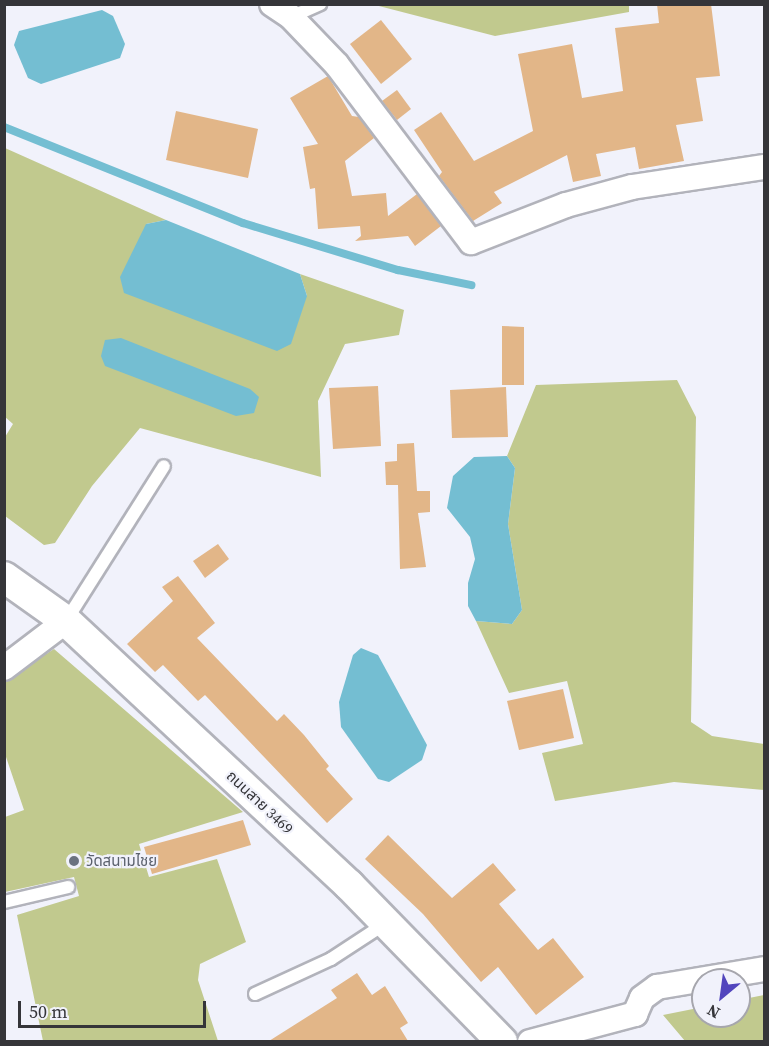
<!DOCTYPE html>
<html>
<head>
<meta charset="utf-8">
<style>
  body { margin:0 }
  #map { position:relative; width:769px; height:1046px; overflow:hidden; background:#f1f2fb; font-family:"Source Serif 4","Noto Sans Thai",serif }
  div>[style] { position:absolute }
  .green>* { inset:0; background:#c1c98e }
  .water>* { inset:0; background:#74bed2 }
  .stream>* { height:8px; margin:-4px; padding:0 4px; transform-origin:4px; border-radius:4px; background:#74bed2 }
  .building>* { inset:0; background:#e2b688 }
  .roads { filter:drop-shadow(2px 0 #b2b3bb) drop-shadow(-2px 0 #b2b3bb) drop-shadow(0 2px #b2b3bb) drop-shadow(0 -2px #b2b3bb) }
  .service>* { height:12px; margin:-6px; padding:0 6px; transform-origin:6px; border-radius:6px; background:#fff }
  .minor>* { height:24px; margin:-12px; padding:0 12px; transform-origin:12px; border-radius:12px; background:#fff }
  .tertiary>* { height:30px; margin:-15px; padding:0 15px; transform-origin:15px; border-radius:15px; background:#fff }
  .dots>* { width:16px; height:16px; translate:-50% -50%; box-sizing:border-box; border:3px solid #f1f2fb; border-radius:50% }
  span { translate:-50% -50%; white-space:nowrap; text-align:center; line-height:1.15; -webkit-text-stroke:4.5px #f1f2fb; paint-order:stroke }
  .street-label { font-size:15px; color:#353539 }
  .worship-label { font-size:15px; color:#5b616d }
  .left { translate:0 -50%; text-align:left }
  .frame { position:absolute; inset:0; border:6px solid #353539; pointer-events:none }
  .north { position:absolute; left:691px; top:968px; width:60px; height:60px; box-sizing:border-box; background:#f1f2fb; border:2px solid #a6a6ad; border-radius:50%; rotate:209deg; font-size:16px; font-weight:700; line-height:24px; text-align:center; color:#353539 }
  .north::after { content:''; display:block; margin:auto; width:21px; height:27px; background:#5145bd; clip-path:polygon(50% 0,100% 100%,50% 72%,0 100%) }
  .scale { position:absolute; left:18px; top:1001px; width:188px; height:27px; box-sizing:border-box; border:3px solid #353539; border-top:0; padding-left:8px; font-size:18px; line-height:21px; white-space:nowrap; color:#353539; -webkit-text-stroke:4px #f1f2fb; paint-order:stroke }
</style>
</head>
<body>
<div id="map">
  <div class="green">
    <div style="clip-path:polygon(629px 4px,629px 12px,495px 36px,375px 5px)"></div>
    <div style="clip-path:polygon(5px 148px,166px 220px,146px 224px,307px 296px,300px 274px,404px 310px,399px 335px,345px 344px,318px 401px,321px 477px,140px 428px,92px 486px,55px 543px,44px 545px,5px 516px,5px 437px,13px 424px,4px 416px)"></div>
    <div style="clip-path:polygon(677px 380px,696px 417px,691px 722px,712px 736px,764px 744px,764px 790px,674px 782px,555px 801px,542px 753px,583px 744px,567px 681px,509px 693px,476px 621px,512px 624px,522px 610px,508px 524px,515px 468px,507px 456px,536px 385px)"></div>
    <div style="clip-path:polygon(54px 649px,243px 812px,139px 844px,149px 877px,217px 859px,246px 942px,200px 964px,198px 980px,218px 1041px,43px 1041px,17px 915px,79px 896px,74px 877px,5px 892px,5px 817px,24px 810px,5px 754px,5px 680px)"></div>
    <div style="clip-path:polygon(764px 995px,764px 1041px,685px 1041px,663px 1015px,703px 1007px,703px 1016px,739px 1016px,739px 1000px)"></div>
  </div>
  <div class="water">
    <div style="clip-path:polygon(102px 10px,113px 16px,125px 44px,120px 58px,41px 84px,28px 78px,14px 45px,19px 31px)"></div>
    <div style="clip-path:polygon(166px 220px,300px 274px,307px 296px,291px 344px,277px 351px,124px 293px,120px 277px,146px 224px)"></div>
    <div style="clip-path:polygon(121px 338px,250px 389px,259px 397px,254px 413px,236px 416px,105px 366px,101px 356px,105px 340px)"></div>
    <div style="clip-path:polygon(507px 456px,515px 468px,508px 524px,522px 610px,512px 624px,476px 621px,468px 606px,468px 583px,475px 559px,470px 537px,447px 508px,453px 476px,474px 457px)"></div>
    <div style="clip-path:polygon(361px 648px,378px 655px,427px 745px,422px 760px,389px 782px,378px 779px,341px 727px,339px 702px,353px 655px)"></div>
  </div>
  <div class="stream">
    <div style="left:4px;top:127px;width:258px;rotate:21.9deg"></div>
    <div style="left:243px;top:223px;width:162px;rotate:16.9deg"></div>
    <div style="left:398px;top:270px;width:75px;rotate:11.6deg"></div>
  </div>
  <div class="building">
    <div style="clip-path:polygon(657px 4px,711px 4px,720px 76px,696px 78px,703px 121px,676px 125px,684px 161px,639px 169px,635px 147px,596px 154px,601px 176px,573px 182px,567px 155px,494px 192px,502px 203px,473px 221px,439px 176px,442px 172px,414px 130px,441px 112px,474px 161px,533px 131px,518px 54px,572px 44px,582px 98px,623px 91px,615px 28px,659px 23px)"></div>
    <div style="clip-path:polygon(381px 20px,412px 59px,381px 84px,350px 44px)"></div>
    <div style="clip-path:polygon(328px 76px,352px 116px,359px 117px,374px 138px,345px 161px,352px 196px,386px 193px,388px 216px,417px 194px,441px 226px,415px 246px,408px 236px,355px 241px,361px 236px,360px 226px,318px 229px,315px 188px,310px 189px,303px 147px,318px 144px,290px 98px)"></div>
    <div style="clip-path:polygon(397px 90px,411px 109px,397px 120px,382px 101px)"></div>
    <div style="clip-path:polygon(176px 111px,258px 129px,248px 178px,166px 160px)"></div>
    <div style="clip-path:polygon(502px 326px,524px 327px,524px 385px,502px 385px)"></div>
    <div style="clip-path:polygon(378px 386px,381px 446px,333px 449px,329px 388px)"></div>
    <div style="clip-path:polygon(506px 387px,508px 437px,452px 438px,450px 390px)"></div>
    <div style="clip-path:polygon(414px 443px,417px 491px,430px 491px,430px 512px,418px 513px,426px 567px,400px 569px,398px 485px,386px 485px,385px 462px,397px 461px,397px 444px)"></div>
    <div style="clip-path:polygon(218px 544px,229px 559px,205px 578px,193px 561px)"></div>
    <div style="clip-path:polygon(178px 576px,215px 623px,197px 638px,277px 721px,284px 714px,304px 735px,329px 766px,326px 769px,353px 799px,327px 823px,205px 695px,198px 701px,163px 665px,155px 672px,127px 644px,173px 601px,162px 587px)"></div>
    <div style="clip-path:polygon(563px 689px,574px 738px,519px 750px,507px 701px)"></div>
    <div style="clip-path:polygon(243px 820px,251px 845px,152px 874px,144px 847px)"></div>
    <div style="clip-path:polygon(388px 835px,452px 898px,493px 863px,516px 890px,499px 904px,538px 950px,553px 938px,584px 977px,536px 1015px,498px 967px,481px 982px,423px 914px,365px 859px)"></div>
    <div style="clip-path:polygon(357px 973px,372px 995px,385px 986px,408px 1023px,400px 1028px,408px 1041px,269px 1041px,337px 998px,331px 990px)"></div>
  </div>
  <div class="roads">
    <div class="service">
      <div style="left:291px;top:17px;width:32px;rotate:-24deg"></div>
      <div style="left:66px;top:621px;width:183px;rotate:-57.7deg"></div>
      <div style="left:4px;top:902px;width:66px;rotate:-13.2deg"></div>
      <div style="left:255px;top:994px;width:84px;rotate:-24.7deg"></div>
      <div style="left:331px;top:959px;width:66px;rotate:-33.2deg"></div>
    </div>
    <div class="minor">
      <div style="left:272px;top:4px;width:23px;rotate:34deg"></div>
      <div style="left:291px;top:17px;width:66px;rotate:46.2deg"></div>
      <div style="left:337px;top:65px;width:222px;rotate:52.9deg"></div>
      <div style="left:471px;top:242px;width:102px;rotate:-21.3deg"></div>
      <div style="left:566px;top:205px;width:68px;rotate:-15.3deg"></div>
      <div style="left:632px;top:187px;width:134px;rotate:-8.6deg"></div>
      <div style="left:4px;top:668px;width:78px;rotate:-37.2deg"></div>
      <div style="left:530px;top:1042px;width:109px;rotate:-14.9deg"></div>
      <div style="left:635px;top:1014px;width:17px;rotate:-66deg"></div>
      <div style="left:642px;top:998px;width:19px;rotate:-36deg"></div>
      <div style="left:657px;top:987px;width:109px;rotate:-9.5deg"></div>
    </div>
    <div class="tertiary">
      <div style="left:4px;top:577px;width:76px;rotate:35.4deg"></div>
      <div style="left:66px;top:621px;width:387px;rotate:43deg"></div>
      <div style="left:349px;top:885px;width:219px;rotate:45.7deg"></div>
    </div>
  </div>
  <div class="dots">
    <div style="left:74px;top:861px;background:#6b7280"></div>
  </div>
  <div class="street-label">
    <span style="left:260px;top:802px;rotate:43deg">ถนนสาย 3469</span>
  </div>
  <div class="worship-label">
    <span class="left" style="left:86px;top:861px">วัดสนามไชย</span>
  </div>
  <div class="frame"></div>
  <div class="north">N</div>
  <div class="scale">50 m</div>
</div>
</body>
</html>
